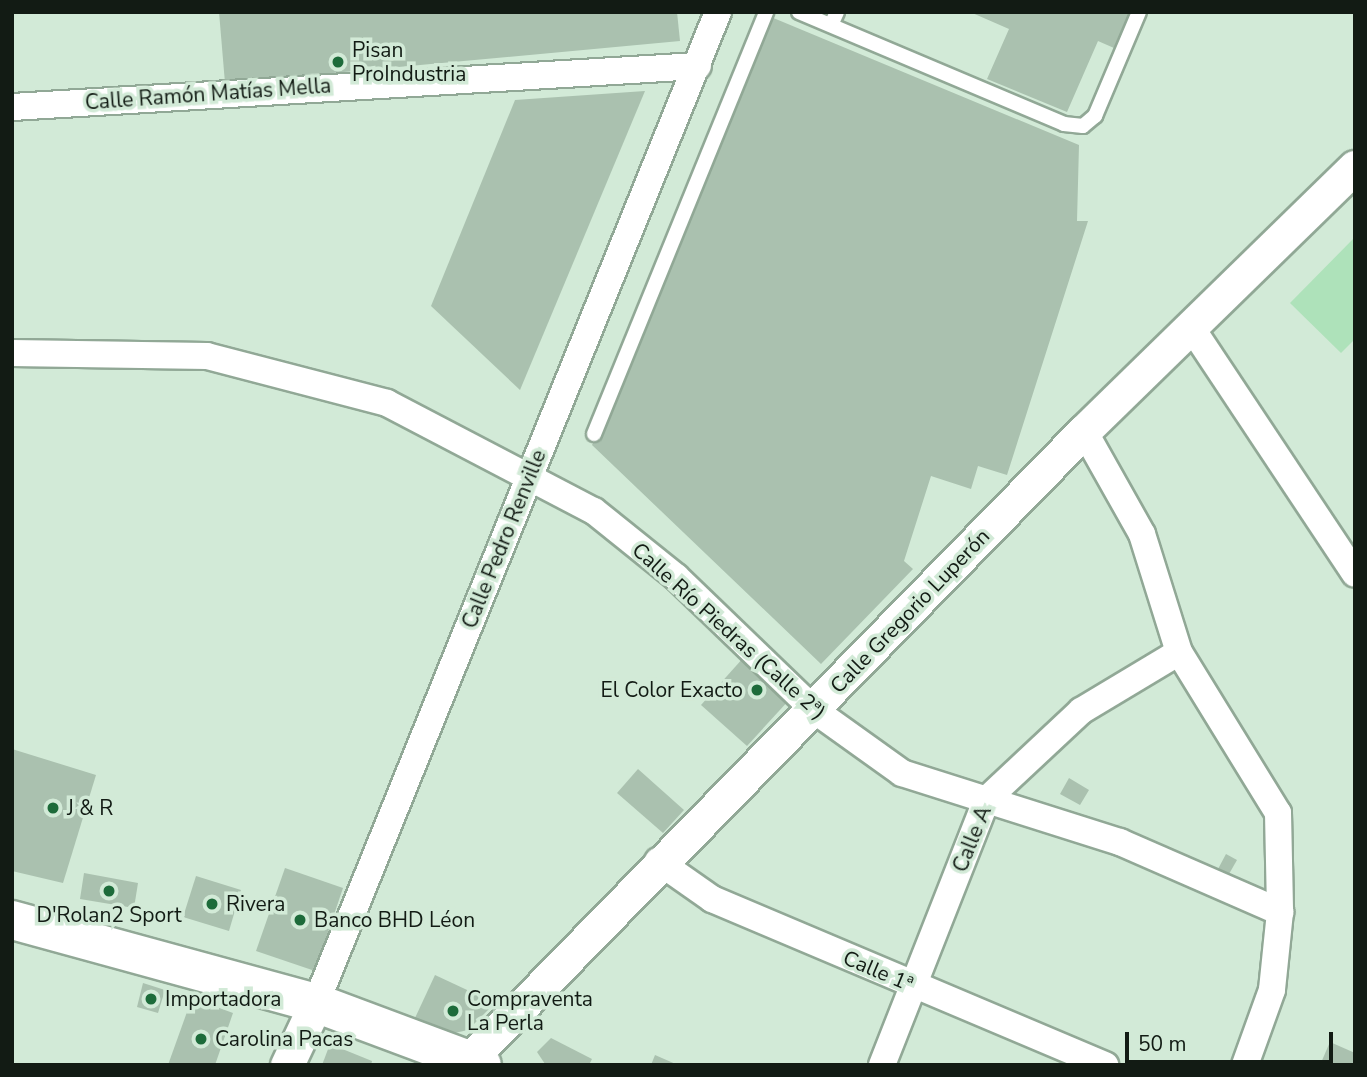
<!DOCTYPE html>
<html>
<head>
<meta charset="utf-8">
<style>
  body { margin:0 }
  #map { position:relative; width:1367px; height:1077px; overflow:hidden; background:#d2ead7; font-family:"Nunito Sans",sans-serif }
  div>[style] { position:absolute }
  .green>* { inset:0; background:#aee2ba }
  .building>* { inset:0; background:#aac1af }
  .roads { filter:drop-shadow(2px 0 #91a896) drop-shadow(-2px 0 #91a896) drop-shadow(0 2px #91a896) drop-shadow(0 -2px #91a896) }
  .service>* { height:14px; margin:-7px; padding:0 7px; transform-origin:7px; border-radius:7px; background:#fff }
  .minor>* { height:26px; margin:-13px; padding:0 13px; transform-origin:13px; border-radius:13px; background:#fff }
  .tertiary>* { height:33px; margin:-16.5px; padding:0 16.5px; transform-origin:16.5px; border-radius:16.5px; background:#fff }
  .primary>* { height:38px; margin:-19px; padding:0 19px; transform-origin:19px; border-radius:19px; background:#fff }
  .dots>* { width:19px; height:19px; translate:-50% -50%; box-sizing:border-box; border:4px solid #d2ead7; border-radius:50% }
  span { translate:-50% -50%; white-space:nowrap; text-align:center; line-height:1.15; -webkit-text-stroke:7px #d2ead7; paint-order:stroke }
  .poi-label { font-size:21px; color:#121b14 }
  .left { translate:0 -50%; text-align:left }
  .right { translate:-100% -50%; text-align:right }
  .street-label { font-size:21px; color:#121b14 }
  .frame { position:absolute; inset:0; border:14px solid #121b14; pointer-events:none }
  .scale { position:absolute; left:1125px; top:1032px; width:208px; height:32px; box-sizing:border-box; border:4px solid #121b14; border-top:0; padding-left:9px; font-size:21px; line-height:24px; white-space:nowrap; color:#121b14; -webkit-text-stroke:5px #d2ead7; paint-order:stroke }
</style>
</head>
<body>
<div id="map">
  <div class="green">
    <div style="clip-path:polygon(1355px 237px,1355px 339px,1341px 353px,1290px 303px)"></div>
  </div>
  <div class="building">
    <div style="clip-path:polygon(219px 12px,677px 12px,680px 41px,225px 83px)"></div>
    <div style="clip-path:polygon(970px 12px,1130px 12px,1114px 48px,1098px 41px,1067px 112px,987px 79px,1009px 29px)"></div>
    <div style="clip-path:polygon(771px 17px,1079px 145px,1077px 221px,1088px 221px,1007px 475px,978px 466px,971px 489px,931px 476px,904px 561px,913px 569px,821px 664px,592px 445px)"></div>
    <div style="clip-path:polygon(645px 91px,520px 390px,431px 306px,515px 100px)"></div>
    <div style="clip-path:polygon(744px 657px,790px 699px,747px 746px,701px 705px)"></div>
    <div style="clip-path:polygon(12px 749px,96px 775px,63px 883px,12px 871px)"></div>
    <div style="clip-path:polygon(638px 769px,684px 810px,663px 833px,617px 793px)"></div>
    <div style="clip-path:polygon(1069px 778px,1089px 790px,1080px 805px,1060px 794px)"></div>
    <div style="clip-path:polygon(1226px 854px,1237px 860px,1229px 874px,1218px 869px)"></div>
    <div style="clip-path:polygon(285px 868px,343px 888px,315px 971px,256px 951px)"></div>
    <div style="clip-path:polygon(84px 873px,138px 883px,134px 908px,80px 899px)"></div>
    <div style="clip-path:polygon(196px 876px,241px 890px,229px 931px,183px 917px)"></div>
    <div style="clip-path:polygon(435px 975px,495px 1003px,468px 1030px,450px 1034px,415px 1018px)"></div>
    <div style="clip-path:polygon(143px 983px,165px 990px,158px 1013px,137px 1007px)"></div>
    <div style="clip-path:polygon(192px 998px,233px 1013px,215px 1065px,168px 1065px)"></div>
    <div style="clip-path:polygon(551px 1038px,592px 1059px,589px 1065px,545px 1064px,537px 1052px)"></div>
    <div style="clip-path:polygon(1330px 1042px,1355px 1053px,1355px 1065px,1320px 1065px)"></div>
    <div style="clip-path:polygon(330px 1044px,372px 1061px,371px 1065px,322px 1065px)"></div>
    <div style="clip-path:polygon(655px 1055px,678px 1065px,651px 1065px)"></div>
  </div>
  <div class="roads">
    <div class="service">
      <div style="left:799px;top:12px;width:288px;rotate:22.9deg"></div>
      <div style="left:1064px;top:124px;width:19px;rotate:6deg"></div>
      <div style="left:1083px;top:126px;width:16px;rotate:-40deg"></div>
      <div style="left:1095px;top:116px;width:113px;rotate:-67.1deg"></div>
      <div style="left:831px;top:25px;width:14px;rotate:-65deg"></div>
      <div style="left:594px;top:434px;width:456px;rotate:-67.8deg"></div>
    </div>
    <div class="minor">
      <div style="left:12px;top:107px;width:687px;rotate:-3.42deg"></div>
      <div style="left:1191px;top:327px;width:296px;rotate:56.4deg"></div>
      <div style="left:12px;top:353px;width:195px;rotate:0.9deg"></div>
      <div style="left:207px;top:356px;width:186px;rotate:14.6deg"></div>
      <div style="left:387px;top:403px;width:233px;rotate:27.6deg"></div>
      <div style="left:594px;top:511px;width:105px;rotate:38.8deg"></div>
      <div style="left:676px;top:577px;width:192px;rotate:43.9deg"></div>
      <div style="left:814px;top:710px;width:108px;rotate:35.6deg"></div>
      <div style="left:902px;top:773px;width:229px;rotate:17.6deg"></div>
      <div style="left:1120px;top:842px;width:175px;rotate:23.6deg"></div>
      <div style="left:1084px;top:431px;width:118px;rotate:60.6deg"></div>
      <div style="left:1142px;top:534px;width:124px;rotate:72.6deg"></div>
      <div style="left:1179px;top:652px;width:189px;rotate:58.4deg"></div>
      <div style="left:1278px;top:813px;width:99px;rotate:88.8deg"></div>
      <div style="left:1280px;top:912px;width:78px;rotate:95.9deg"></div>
      <div style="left:1272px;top:990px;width:80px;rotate:109.8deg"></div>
      <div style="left:658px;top:861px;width:66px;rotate:35.1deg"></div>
      <div style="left:712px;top:899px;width:427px;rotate:22.9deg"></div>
      <div style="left:316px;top:1003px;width:1069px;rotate:-67.92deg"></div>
      <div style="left:882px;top:1065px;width:286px;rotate:-68.5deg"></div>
      <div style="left:987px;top:799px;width:129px;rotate:-43.1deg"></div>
      <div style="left:1081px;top:711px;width:114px;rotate:-31deg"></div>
    </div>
    <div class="tertiary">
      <div style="left:470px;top:1059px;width:878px;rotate:-45.65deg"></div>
      <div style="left:1084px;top:431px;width:378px;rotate:-44.3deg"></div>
      <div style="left:287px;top:1065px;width:68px;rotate:-64.9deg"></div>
    </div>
    <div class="primary">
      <div style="left:12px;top:920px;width:315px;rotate:15.3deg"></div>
      <div style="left:316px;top:1003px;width:177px;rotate:20.5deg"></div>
    </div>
  </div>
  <div class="dots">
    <div style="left:338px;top:62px;background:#1d6b3a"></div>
    <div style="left:757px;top:690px;background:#1d6b3a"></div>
    <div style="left:53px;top:808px;background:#1d6b3a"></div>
    <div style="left:109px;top:891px;background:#1d6b3a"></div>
    <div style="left:212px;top:904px;background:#1d6b3a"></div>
    <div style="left:300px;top:920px;background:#1d6b3a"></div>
    <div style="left:151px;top:999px;background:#1d6b3a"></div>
    <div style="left:453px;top:1011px;background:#1d6b3a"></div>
    <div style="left:201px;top:1039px;background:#1d6b3a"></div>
  </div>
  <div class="poi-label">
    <span class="left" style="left:352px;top:62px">Pisan<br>ProIndustria</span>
    <span class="right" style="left:743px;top:690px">El Color Exacto</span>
    <span class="left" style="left:67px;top:808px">J &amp; R</span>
    <span class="left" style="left:226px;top:904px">Rivera</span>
    <span style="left:109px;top:915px">D'Rolan2 Sport</span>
    <span class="left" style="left:314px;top:920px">Banco BHD Léon</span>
    <span class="left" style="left:165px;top:999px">Importadora</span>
    <span class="left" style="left:467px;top:1011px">Compraventa<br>La Perla</span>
    <span class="left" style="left:215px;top:1039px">Carolina Pacas</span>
  </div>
  <div class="street-label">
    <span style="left:208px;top:94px;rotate:-4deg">Calle Ramón Matías Mella</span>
    <span style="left:504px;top:539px;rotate:-68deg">Calle Pedro Renville</span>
    <span style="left:910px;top:611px;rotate:-46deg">Calle Gregorio Luperón</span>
    <span style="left:729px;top:631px;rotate:42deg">Calle Río Piedras (Calle 2ª)</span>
    <span style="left:972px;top:839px;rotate:-68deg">Calle A</span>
    <span style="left:878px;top:971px;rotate:23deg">Calle 1ª</span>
  </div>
  <div class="frame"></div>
  <div class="scale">50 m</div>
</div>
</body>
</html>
